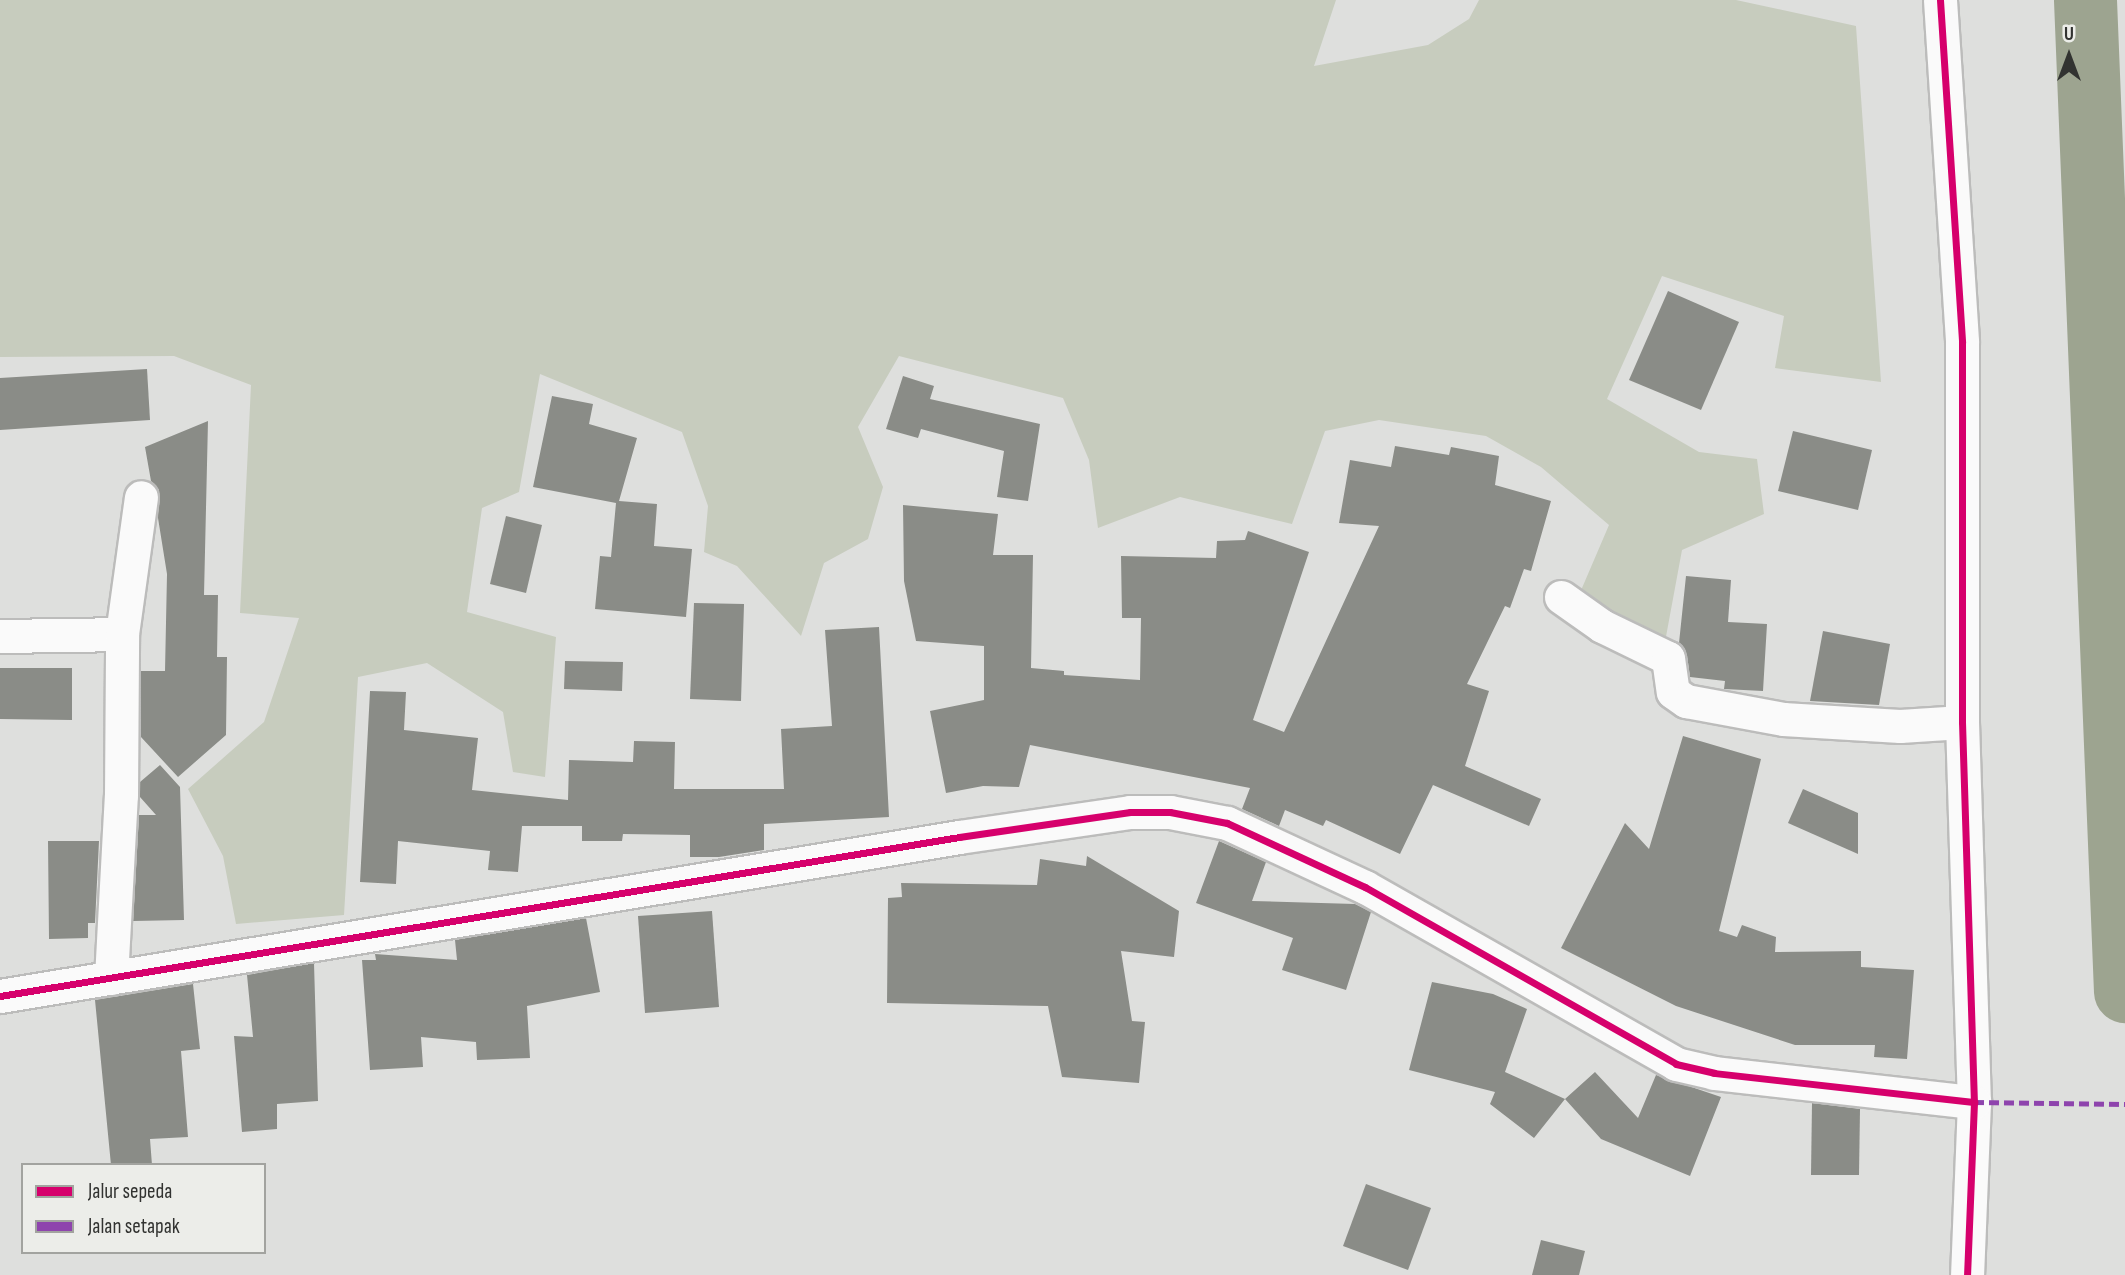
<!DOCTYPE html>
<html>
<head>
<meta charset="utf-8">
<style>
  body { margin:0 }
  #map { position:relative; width:2125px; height:1275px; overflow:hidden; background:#dedfdd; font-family:"Sofia Sans Condensed",sans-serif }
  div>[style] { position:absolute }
  .green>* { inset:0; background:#c7ccbe }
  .river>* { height:63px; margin:-31.5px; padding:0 31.5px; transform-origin:31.5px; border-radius:31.5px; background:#9da490 }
  .building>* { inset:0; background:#8a8c87 }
  .roads { filter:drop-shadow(2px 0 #bcbcbb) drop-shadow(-2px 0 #bcbcbb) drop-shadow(0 2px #bcbcbb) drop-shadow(0 -2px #bcbcbb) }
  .street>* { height:33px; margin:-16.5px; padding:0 16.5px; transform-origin:16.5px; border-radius:16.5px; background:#fafafa }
  .quiet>* { height:5px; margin-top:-2.5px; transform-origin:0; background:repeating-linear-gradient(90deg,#8e44ad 0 10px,transparent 0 15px) }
  .cycleway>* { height:7px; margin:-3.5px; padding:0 3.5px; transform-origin:3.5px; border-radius:3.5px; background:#d6006c }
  span { translate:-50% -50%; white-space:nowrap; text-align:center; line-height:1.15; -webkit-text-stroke:7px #ecede9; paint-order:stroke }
  .legend { position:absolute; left:21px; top:1163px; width:245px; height:91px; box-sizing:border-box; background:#ecede9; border:2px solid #a2a39f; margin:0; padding:9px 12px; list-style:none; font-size:21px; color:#323331 }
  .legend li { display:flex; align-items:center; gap:14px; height:35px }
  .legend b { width:35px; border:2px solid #a2a39f }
  .north { position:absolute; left:2034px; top:21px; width:70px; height:70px; -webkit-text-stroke:5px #ecede9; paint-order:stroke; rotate:0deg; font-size:19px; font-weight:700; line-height:28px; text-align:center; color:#323331 }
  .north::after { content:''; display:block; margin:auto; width:24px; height:32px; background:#323331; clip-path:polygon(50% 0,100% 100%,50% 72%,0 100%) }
</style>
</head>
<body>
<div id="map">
  <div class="green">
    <div style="clip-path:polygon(0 0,1336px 0,1314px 66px,1428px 45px,1469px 19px,1479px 0,1736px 0,1856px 26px,1881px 382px,1775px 368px,1784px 316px,1662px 276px,1607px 399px,1699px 452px,1757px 459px,1764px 514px,1682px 550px,1665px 642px,1579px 595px,1609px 525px,1541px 467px,1486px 436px,1379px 420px,1325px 431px,1292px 524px,1180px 497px,1098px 528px,1089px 460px,1063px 398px,899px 356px,858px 427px,883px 487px,868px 539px,824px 563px,801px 636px,737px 566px,704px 552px,708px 506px,682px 432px,540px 374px,519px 492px,482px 508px,467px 612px,556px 637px,545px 777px,513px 772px,503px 712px,427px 663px,358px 677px,344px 915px,236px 924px,223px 856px,188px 789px,264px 722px,299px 618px,240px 613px,251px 385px,174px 356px,0 357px)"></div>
  </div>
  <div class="river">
    <div style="left:2085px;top:0;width:992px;rotate:87.69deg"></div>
  </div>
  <div class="building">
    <div style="clip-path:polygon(1668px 291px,1739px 322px,1701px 410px,1629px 380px)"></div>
    <div style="clip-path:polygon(147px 369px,150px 420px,0 430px,0 378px)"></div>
    <div style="clip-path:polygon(903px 376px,934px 386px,930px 399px,1040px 424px,1028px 501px,997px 497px,1004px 451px,921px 429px,918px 438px,886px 429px)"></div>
    <div style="clip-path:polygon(552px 396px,593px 404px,589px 424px,637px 438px,619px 501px,657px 504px,654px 546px,692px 549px,686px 617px,595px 609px,600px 556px,611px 557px,616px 503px,533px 487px)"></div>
    <div style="clip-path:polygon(208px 421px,204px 595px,218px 595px,217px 657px,227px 657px,226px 735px,178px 777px,141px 737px,141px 671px,165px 671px,167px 574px,158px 518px,159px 490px,151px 481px,145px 447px)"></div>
    <div style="clip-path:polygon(1793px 431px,1872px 450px,1858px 510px,1778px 491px)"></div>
    <div style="clip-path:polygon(1395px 446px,1449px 455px,1451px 447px,1499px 456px,1495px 485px,1551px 501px,1531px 571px,1524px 569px,1510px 608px,1505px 606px,1467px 684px,1489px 691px,1465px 766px,1541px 799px,1529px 826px,1433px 785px,1400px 854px,1326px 820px,1323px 826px,1285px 810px,1279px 826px,1242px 809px,1250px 788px,1030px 745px,1019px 787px,983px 786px,946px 793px,930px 711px,984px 700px,984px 646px,916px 641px,904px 581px,903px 505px,998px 514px,993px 555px,1033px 555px,1031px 668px,1064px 671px,1064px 675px,1140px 680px,1141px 618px,1122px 618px,1121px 556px,1216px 558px,1217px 541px,1245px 540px,1248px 531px,1309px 552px,1253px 720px,1284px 732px,1379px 526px,1339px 523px,1350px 460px,1391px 467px)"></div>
    <div style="clip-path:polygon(506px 516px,542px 525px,526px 593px,490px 584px)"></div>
    <div style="clip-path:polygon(1686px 576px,1731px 580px,1728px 622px,1767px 624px,1763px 691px,1724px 689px,1725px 681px,1690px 677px,1687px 655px,1679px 643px)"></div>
    <div style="clip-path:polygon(694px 603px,744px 604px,741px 701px,690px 699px)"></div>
    <div style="clip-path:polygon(879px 627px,889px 817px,764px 824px,764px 850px,719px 857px,690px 857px,690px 835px,623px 834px,622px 841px,582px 841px,582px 826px,522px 826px,518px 872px,488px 870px,490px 851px,398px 841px,396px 884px,360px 882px,370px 691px,406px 692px,404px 730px,478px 738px,472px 790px,568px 800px,569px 760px,633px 762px,634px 741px,675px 742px,674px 789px,784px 789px,781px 729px,832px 726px,825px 630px)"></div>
    <div style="clip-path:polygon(1823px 631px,1890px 644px,1879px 705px,1810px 701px)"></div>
    <div style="clip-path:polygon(565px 661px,623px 662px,622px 691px,564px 689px)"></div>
    <div style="clip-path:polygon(0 668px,72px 668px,72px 720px,0 719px)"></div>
    <div style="clip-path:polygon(1683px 736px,1761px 759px,1719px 931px,1737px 937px,1742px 925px,1776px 937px,1775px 952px,1861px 951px,1861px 967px,1914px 970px,1907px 1059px,1874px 1057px,1875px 1045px,1795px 1045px,1676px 1006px,1561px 948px,1625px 823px,1649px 849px)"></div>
    <div style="clip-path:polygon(160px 765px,180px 787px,184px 920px,133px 921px,139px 815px,156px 815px,140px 797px,140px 782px)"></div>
    <div style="clip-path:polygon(1803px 789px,1858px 813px,1858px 854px,1788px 823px)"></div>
    <div style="clip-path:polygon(48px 841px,99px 841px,95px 923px,88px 923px,88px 938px,49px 939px)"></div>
    <div style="clip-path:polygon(1219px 841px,1266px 862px,1252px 901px,1355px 904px,1371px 912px,1346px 990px,1282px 970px,1293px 938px,1196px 903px)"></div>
    <div style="clip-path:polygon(1087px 856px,1179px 911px,1174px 957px,1121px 951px,1132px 1021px,1145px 1022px,1139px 1083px,1062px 1077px,1048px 1006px,887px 1003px,888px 898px,902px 897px,901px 883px,1037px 885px,1040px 859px,1086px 866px)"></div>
    <div style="clip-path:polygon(712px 911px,719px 1007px,645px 1013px,638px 916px)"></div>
    <div style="clip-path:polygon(586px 918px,600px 992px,527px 1006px,530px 1058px,477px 1060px,476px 1042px,421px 1037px,423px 1067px,370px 1070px,362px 960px,376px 960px,375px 954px,457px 960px,455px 940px)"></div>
    <div style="clip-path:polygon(314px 963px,318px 1101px,277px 1104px,277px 1129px,242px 1132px,234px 1036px,253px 1037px,247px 975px)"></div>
    <div style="clip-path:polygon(1432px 982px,1493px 994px,1527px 1009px,1505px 1072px,1565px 1099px,1534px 1138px,1490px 1104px,1495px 1092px,1409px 1070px)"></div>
    <div style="clip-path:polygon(193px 984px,200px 1049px,181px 1051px,188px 1137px,150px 1139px,152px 1165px,111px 1165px,95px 1000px)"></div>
    <div style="clip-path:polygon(1595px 1072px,1638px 1118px,1656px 1075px,1721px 1097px,1690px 1176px,1601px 1139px,1565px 1099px)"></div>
    <div style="clip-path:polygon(1812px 1103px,1860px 1109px,1859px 1175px,1811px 1175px)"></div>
    <div style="clip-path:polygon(1366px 1184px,1431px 1208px,1408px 1270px,1343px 1246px)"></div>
    <div style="clip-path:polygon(1541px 1240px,1585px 1251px,1579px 1275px,1532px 1275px)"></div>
  </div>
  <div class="roads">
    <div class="street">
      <div style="left:1940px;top:0;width:343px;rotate:86.3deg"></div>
      <div style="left:1962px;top:342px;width:380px;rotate:90deg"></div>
      <div style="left:1962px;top:722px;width:380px;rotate:88.2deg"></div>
      <div style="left:1974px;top:1102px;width:173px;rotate:92.3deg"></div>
      <div style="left:1561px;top:597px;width:50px;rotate:35.3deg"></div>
      <div style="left:1602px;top:626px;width:73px;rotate:25.9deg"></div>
      <div style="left:1668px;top:658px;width:34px;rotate:82deg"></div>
      <div style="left:1673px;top:692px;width:16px;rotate:35deg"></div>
      <div style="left:1686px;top:701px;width:99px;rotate:10.5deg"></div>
      <div style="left:1783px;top:719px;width:117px;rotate:3.4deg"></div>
      <div style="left:1900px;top:726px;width:62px;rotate:-3.7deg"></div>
      <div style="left:0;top:636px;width:122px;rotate:-0.9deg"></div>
      <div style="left:111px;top:978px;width:183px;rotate:-86.9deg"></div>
      <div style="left:121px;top:795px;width:161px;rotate:-89.6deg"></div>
      <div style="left:122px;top:634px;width:138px;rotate:-82.1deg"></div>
      <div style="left:0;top:996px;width:972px;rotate:-9.41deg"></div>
      <div style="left:959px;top:837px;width:173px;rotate:-8.3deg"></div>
      <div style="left:1130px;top:812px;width:40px"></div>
      <div style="left:1170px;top:812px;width:58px;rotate:10.9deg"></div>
      <div style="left:1227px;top:823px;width:152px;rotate:24.9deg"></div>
      <div style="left:1365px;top:887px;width:358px;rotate:29.6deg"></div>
      <div style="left:1676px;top:1064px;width:39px;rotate:13deg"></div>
      <div style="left:1714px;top:1073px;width:262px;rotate:6.4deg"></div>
    </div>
  </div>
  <div class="quiet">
    <div style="left:1974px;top:1102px;width:151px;rotate:0.8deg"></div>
  </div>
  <div class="cycleway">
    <div style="left:1940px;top:0;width:343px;rotate:86.3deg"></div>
    <div style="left:1962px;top:342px;width:380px;rotate:90deg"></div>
    <div style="left:1962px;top:722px;width:380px;rotate:88.2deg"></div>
    <div style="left:1974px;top:1102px;width:173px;rotate:92.3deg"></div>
    <div style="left:0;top:996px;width:972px;rotate:-9.41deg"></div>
    <div style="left:959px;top:837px;width:173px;rotate:-8.3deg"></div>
    <div style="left:1130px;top:812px;width:40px"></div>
    <div style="left:1170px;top:812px;width:58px;rotate:10.9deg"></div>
    <div style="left:1227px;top:823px;width:152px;rotate:24.9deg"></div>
    <div style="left:1365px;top:887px;width:358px;rotate:29.6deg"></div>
    <div style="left:1676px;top:1064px;width:39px;rotate:13deg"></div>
    <div style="left:1714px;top:1073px;width:262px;rotate:6.4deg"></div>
  </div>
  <ul class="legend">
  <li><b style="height:9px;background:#d6006c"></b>Jalur sepeda</li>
  <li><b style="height:9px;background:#8e44ad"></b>Jalan setapak</li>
  </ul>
  <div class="north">U</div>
</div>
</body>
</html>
